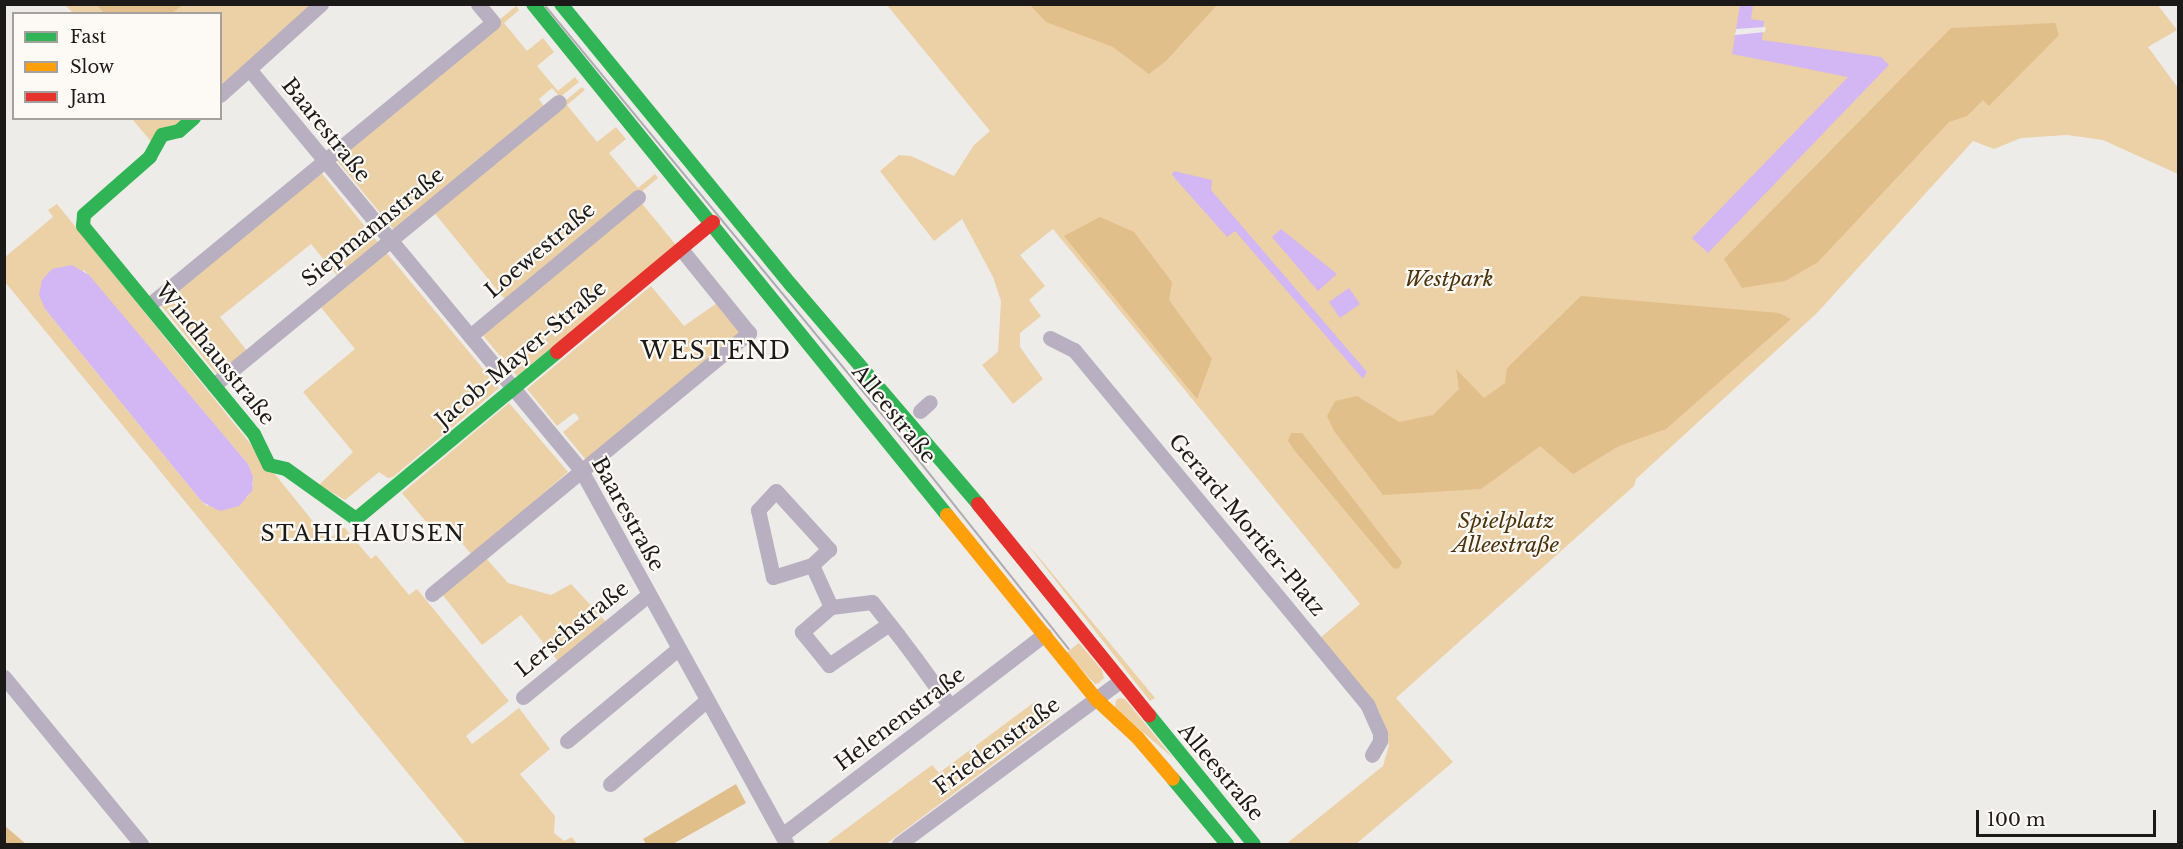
<!DOCTYPE html>
<html>
<head>
<meta charset="utf-8">
<style>
  body { margin:0 }
  #map { position:relative; width:2183px; height:849px; overflow:hidden; background:#eeece9; font-family:"Libre Baskerville",serif }
  div>[style] { position:absolute }
  .green>* { inset:0; background:#ecd0a6 }
  .forest>* { inset:0; background:#e0bf8a }
  .water>* { inset:0; background:#d2b7f4 }
  .pier>* { inset:0; background:#eeece9 }
  .street>* { height:15px; margin:-7.5px; padding:0 7.5px; transform-origin:7.5px; border-radius:7.5px; background:#b8b0c0 }
  .fast>* { height:14px; margin:-7px; padding:0 7px; transform-origin:7px; border-radius:7px; background:#30b455 }
  .slow>* { height:14px; margin:-7px; padding:0 7px; transform-origin:7px; border-radius:7px; background:#ff9f0a }
  .jam>* { height:14px; margin:-7px; padding:0 7px; transform-origin:7px; border-radius:7px; background:#e5322d }
  .tram>* { height:1.5px; margin:-0.75px; padding:0 0.75px; transform-origin:0.75px; border-radius:0.75px; background:#aeabb2 }
  span { translate:-50% -50%; white-space:nowrap; text-align:center; line-height:1.15; -webkit-text-stroke:4.5px #fdf9f5; paint-order:stroke }
  .street-label { font-size:21px; color:#1b1a19 }
  .park-label { font-size:21px; color:#4b330b; font-style:italic }
  .neighbourhood-label { font-size:22px; color:#1b1a19; letter-spacing:1.5px }
  .quarter-label { font-size:24px; color:#1b1a19; letter-spacing:1.5px }
  .frame { position:absolute; inset:0; border:6px solid #1b1a19; pointer-events:none }
  .legend { position:absolute; left:12px; top:12px; width:210px; height:108px; box-sizing:border-box; background:#fdf9f5; border:2px solid #a3a09d; margin:0; padding:8px 10px; list-style:none; font-size:18px; color:#1b1a19 }
  .legend li { display:flex; align-items:center; gap:12px; height:30px }
  .legend b { width:30px; border:2px solid #a3a09d }
  .scale { position:absolute; left:1976px; top:810px; width:180px; height:27px; box-sizing:border-box; border:3px solid #1b1a19; border-top:0; padding-left:8px; font-size:18px; line-height:21px; white-space:nowrap; color:#1b1a19; -webkit-text-stroke:4px #fdf9f5; paint-order:stroke }
</style>
</head>
<body>
<div id="map">
  <div class="green">
    <div style="clip-path:polygon(2157px 4px,2177px 30px,2148px 47px,2178px 88px,2178px 174px,2103px 140px,2067px 135px,2021px 138px,1994px 149px,1973px 141px,1817px 313px,1636px 479px,1634px 486px,1396px 698px,1453px 762px,1356px 844px,1286px 844px,1383px 766px,1389px 745px,1379px 711px,1320px 638px,1360px 604px,1053px 229px,1020px 255px,1045px 286px,1029px 300px,1041px 316px,1020px 333px,1020px 347px,1043px 379px,1013px 404px,982px 365px,998px 352px,1001px 301px,993px 277px,962px 219px,934px 241px,880px 171px,899px 155px,911px 156px,954px 176px,974px 145px,990px 131px,887px 5px)"></div>
    <div style="clip-path:polygon(65px 5px,96px 5px,104px 13px,73px 13px)"></div>
    <div style="clip-path:polygon(183px 5px,312px 5px,221px 87px,220px 14px,171px 14px)"></div>
    <div style="clip-path:polygon(516px 6px,519px 10px,504px 23px,527px 51px,543px 38px,554px 52px,537px 66px,558px 91px,575px 77px,579px 82px,560px 97px,552px 88px,539px 99px,545px 108px,395px 231px,334px 157px)"></div>
    <div style="clip-path:polygon(582px 87px,585px 90px,567px 105px,597px 142px,616px 127px,626px 139px,609px 153px,638px 188px,655px 174px,658px 178px,507px 302px,432px 210px)"></div>
    <div style="clip-path:polygon(132px 119px,185px 119px,154px 145px)"></div>
    <div style="clip-path:polygon(319px 170px,380px 245px,339px 278px,311px 244px,220px 317px,248px 352px,219px 377px,159px 303px)"></div>
    <div style="clip-path:polygon(639px 200px,676px 245px,517px 376px,480px 332px)"></div>
    <div style="clip-path:polygon(evenodd,57px 204px,328px 540px,344px 527px,371px 559px,376px 555px,409px 595px,417px 589px,509px 701px,466px 736px,472px 744px,519px 708px,550px 749px,520px 774px,555px 816px,554px 833px,564px 841px,572px 837px,577px 844px,466px 844px,5px 282px,4px 258px,53px 217px,48px 210px,57px 204px,84px 270px,248px 464px,253px 484px,248px 497px,207px 506px,202px 502px,45px 309px,84px 270px)"></div>
    <div style="clip-path:polygon(385px 251px,499px 388px,393px 477px,388px 478px,379px 472px,345px 500px,319px 485px,353px 452px,303px 392px,355px 349px,319px 305px)"></div>
    <div style="clip-path:polygon(651px 286px,684px 326px,720px 301px,745px 331px,586px 460px,563px 432px,579px 419px,577px 415px,574px 413px,557px 426px,527px 389px)"></div>
    <div style="clip-path:polygon(509px 403px,568px 472px,472px 555px,443px 521px,432px 529px,402px 493px)"></div>
    <div style="clip-path:polygon(1027px 544px,1042px 561px,1155px 698px,1150px 701px)"></div>
    <div style="clip-path:polygon(485px 557px,508px 583px,551px 595px,571px 584px,606px 622px,558px 661px,521px 615px,482px 645px,442px 594px)"></div>
    <div style="clip-path:polygon(1079px 643px,1102px 670px,1104px 678px,1099px 683px,1095px 684px,1066px 653px)"></div>
    <div style="clip-path:polygon(1120px 698px,1125px 699px,1173px 758px,1115px 708px,1116px 700px)"></div>
    <div style="clip-path:polygon(1036px 701px,1051px 721px,886px 844px,827px 843px,932px 765px,939px 773px)"></div>
  </div>
  <div class="forest">
    <div style="clip-path:polygon(96px 5px,183px 5px,171px 14px,104px 13px)"></div>
    <div style="clip-path:polygon(1030px 5px,1217px 5px,1166px 61px,1149px 74px,1113px 47px,1046px 22px)"></div>
    <div style="clip-path:polygon(2055px 23px,2059px 35px,1989px 106px,1983px 100px,1967px 116px,1949px 122px,1818px 262px,1785px 281px,1742px 288px,1724px 259px,1951px 28px)"></div>
    <div style="clip-path:polygon(1100px 217px,1134px 232px,1172px 282px,1169px 300px,1212px 359px,1197px 399px,1064px 236px)"></div>
    <div style="clip-path:polygon(1581px 296px,1779px 313px,1791px 319px,1666px 429px,1619px 446px,1573px 474px,1540px 446px,1481px 489px,1383px 495px,1334px 431px,1327px 416px,1335px 401px,1357px 396px,1399px 422px,1433px 415px,1459px 389px,1456px 369px,1484px 398px,1505px 383px,1507px 368px)"></div>
    <div style="clip-path:polygon(1291px 433px,1302px 433px,1402px 562px,1399px 568px,1394px 569px,1295px 451px,1288px 441px)"></div>
    <div style="clip-path:polygon(736px 784px,746px 803px,673px 844px,646px 844px,643px 839px)"></div>
    <div style="clip-path:polygon(4px 826px,5px 826px,26px 844px,5px 844px)"></div>
  </div>
  <div class="water">
    <div style="clip-path:polygon(1740px 5px,1753px 5px,1751px 19px,1764px 21px,1762px 40px,1881px 57px,1889px 65px,1708px 253px,1692px 238px,1848px 77px,1732px 54px)"></div>
    <div style="clip-path:polygon(1174px 171px,1212px 180px,1211px 190px,1367px 372px,1363px 379px,1235px 231px,1227px 237px,1172px 175px)"></div>
    <div style="clip-path:polygon(1281px 229px,1337px 274px,1318px 291px,1272px 237px)"></div>
    <div style="clip-path:polygon(72px 265px,89px 275px,248px 464px,253px 477px,252px 491px,239px 506px,220px 511px,202px 502px,45px 309px,39px 295px,42px 280px,52px 269px)"></div>
    <div style="clip-path:polygon(1349px 288px,1360px 304px,1340px 318px,1329px 302px)"></div>
  </div>
  <div class="pier">
    <div style="clip-path:polygon(1766px 27px,1765px 32px,1735px 35px,1736px 29px)"></div>
  </div>
  <div class="street">
    <div style="left:249px;top:69px;width:521px;rotate:50.38deg"></div>
    <div style="left:581px;top:470px;width:427px;rotate:61.2deg"></div>
    <div style="left:220px;top:95px;width:136px;rotate:-42deg"></div>
    <div style="left:149px;top:305px;width:445px;rotate:-39.4deg"></div>
    <div style="left:493px;top:22px;width:23px;rotate:-130deg"></div>
    <div style="left:470px;top:336px;width:218px;rotate:-39.6deg"></div>
    <div style="left:1050px;top:338px;width:27px;rotate:27deg"></div>
    <div style="left:1074px;top:350px;width:460px;rotate:50.4deg"></div>
    <div style="left:1367px;top:704px;width:32px;rotate:66deg"></div>
    <div style="left:1380px;top:733px;width:8px;rotate:90deg"></div>
    <div style="left:1380px;top:741px;width:16px;rotate:120deg"></div>
    <div style="left:214px;top:385px;width:446px;rotate:-39.4deg"></div>
    <div style="left:920px;top:411px;width:13px;rotate:-42deg"></div>
    <div style="left:776px;top:491px;width:79px;rotate:47.6deg"></div>
    <div style="left:829px;top:549px;width:23px;rotate:137deg"></div>
    <div style="left:812px;top:565px;width:41px;rotate:162.9deg"></div>
    <div style="left:773px;top:577px;width:69px;rotate:-102.6deg"></div>
    <div style="left:758px;top:510px;width:26px;rotate:-47deg"></div>
    <div style="left:812px;top:565px;width:46px;rotate:65.7deg"></div>
    <div style="left:432px;top:594px;width:411px;rotate:-39.5deg"></div>
    <div style="left:749px;top:333px;width:108px;rotate:-129deg"></div>
    <div style="left:889px;top:624px;width:73px;rotate:145.7deg"></div>
    <div style="left:829px;top:665px;width:43px;rotate:-129.3deg"></div>
    <div style="left:802px;top:632px;width:38px;rotate:-41deg"></div>
    <div style="left:831px;top:607px;width:41px;rotate:-7deg"></div>
    <div style="left:872px;top:602px;width:42px;rotate:51.8deg"></div>
    <div style="left:898px;top:635px;width:30px;rotate:53deg"></div>
    <div style="left:916px;top:659px;width:58px;rotate:54.1deg"></div>
    <div style="left:4px;top:677px;width:216px;rotate:50.6deg"></div>
    <div style="left:523px;top:697px;width:161px;rotate:-39.2deg"></div>
    <div style="left:567px;top:741px;width:144px;rotate:-39.7deg"></div>
    <div style="left:610px;top:784px;width:128px;rotate:-40.9deg"></div>
    <div style="left:782px;top:835px;width:330px;rotate:-37.4deg"></div>
    <div style="left:899px;top:844px;width:273px;rotate:-36.4deg"></div>
  </div>
  <div class="fast">
    <div style="left:533px;top:4px;width:658px;rotate:50.99deg"></div>
    <div style="left:561px;top:4px;width:365px;rotate:50.7deg"></div>
    <div style="left:792px;top:286px;width:287px;rotate:49.5deg"></div>
    <div style="left:194px;top:118px;width:20px;rotate:139deg"></div>
    <div style="left:179px;top:131px;width:17px;rotate:167deg"></div>
    <div style="left:162px;top:135px;width:25px;rotate:119deg"></div>
    <div style="left:150px;top:157px;width:88px;rotate:138.7deg"></div>
    <div style="left:84px;top:215px;width:11px;rotate:95deg"></div>
    <div style="left:83px;top:226px;width:269px;rotate:50.6deg"></div>
    <div style="left:254px;top:434px;width:34px;rotate:64deg"></div>
    <div style="left:269px;top:465px;width:17px;rotate:13deg"></div>
    <div style="left:286px;top:469px;width:86px;rotate:35.5deg"></div>
    <div style="left:356px;top:519px;width:261px;rotate:-39.7deg"></div>
    <div style="left:1149px;top:715px;width:166px;rotate:50.9deg"></div>
    <div style="left:1173px;top:779px;width:85px;rotate:50.3deg"></div>
  </div>
  <div class="slow">
    <div style="left:947px;top:515px;width:237px;rotate:51deg"></div>
    <div style="left:1096px;top:699px;width:56px;rotate:42.8deg"></div>
    <div style="left:1137px;top:737px;width:55px;rotate:49.4deg"></div>
  </div>
  <div class="jam">
    <div style="left:557px;top:352px;width:203px;rotate:-39.8deg"></div>
    <div style="left:978px;top:504px;width:272px;rotate:51deg"></div>
  </div>
  <div class="tram">
    <div style="left:544px;top:4px;width:546px;rotate:50.5deg"></div>
    <div style="left:891px;top:425px;width:286px;rotate:51.5deg"></div>
  </div>
  <div class="street-label">
    <span style="left:326px;top:130px;rotate:51deg">Baarestraße</span>
    <span style="left:373px;top:227px;rotate:-39deg">Siepmannstraße</span>
    <span style="left:540px;top:250px;rotate:-40deg">Loewestraße</span>
    <span style="left:215px;top:354px;rotate:51deg">Windhausstraße</span>
    <span style="left:521px;top:354px;rotate:-40deg">Jacob-Mayer-Straße</span>
    <span style="left:894px;top:414px;rotate:51deg">Alleestraße</span>
    <span style="left:628px;top:514px;rotate:61deg">Baarestraße</span>
    <span style="left:1247px;top:525px;rotate:50deg">Gerard-Mortier-Platz</span>
    <span style="left:572px;top:629px;rotate:-39deg">Lerschstraße</span>
    <span style="left:900px;top:719px;rotate:-37deg">Helenenstraße</span>
    <span style="left:997px;top:746px;rotate:-36deg">Friedenstraße</span>
    <span style="left:1221px;top:772px;rotate:50deg">Alleestraße</span>
  </div>
  <div class="park-label">
    <span style="left:1449px;top:279px">Westpark</span>
    <span style="left:1506px;top:533px">Spielplatz<br>Alleestraße</span>
  </div>
  <div class="neighbourhood-label">
    <span style="left:363px;top:534px">STAHLHAUSEN</span>
  </div>
  <div class="quarter-label">
    <span style="left:716px;top:351px">WESTEND</span>
  </div>
  <div class="frame"></div>
  <ul class="legend">
  <li><b style="height:8px;background:#30b455"></b>Fast</li>
  <li><b style="height:8px;background:#ff9f0a"></b>Slow</li>
  <li><b style="height:8px;background:#e5322d"></b>Jam</li>
  </ul>
  <div class="scale">100 m</div>
</div>
</body>
</html>
